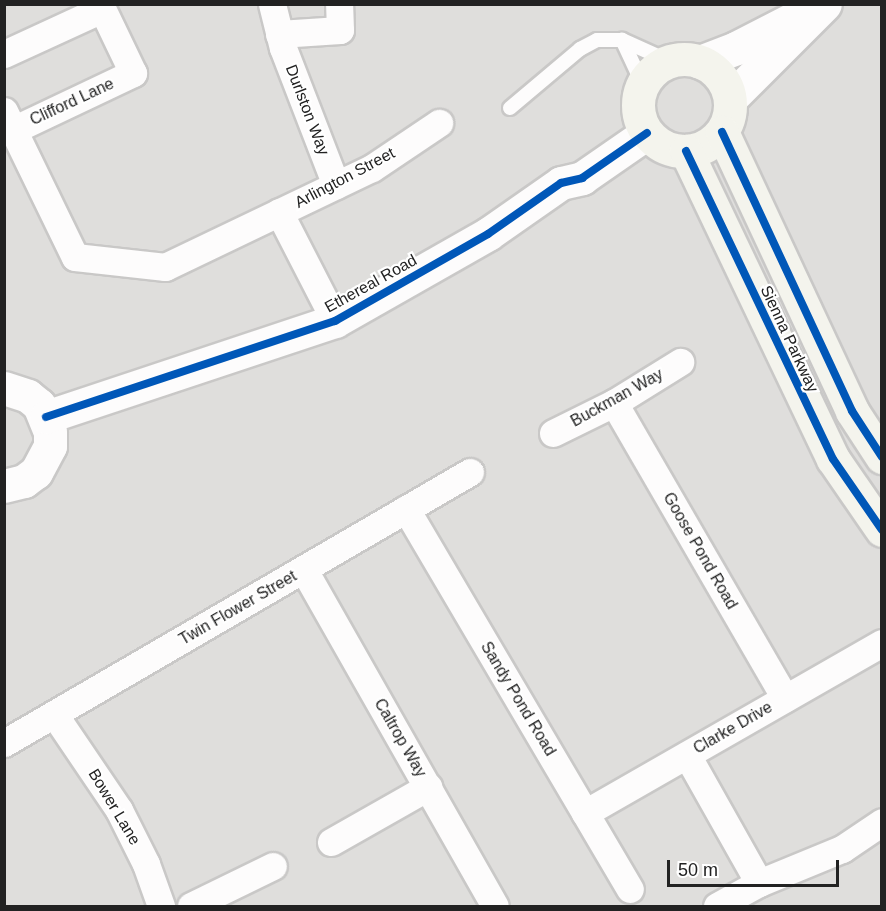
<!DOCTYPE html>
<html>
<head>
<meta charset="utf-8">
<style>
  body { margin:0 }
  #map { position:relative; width:886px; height:911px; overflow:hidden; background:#f0eeeb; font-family:Helvetica,sans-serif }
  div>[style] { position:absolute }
  .residential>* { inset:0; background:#dfdedc }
  .roads { filter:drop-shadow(2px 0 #c9c8c7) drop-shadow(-2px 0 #c9c8c7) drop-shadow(0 2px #c9c8c7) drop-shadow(0 -2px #c9c8c7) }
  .service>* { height:14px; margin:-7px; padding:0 7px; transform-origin:7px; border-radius:7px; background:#fdfcfc }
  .minor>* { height:27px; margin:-13.5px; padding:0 13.5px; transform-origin:13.5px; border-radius:13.5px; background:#fdfcfc }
  .tertiary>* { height:33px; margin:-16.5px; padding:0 16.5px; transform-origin:16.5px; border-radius:16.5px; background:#fdfcfc }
  .secondary>* { height:33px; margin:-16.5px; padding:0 16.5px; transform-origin:16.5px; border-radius:16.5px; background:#f4f4ed }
  .secondary>.ring { margin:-16.5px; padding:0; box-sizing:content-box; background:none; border:33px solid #f4f4ed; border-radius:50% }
  .cycleway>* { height:8px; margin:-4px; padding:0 4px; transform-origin:4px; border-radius:4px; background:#0057b8 }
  span { translate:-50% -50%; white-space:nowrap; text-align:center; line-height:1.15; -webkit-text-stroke:4.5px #fff; paint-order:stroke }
  .street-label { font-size:16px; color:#222 }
  .frame { position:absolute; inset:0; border:6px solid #222; pointer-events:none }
  .scale { position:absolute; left:667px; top:860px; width:172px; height:27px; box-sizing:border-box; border:3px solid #222; border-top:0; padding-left:8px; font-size:18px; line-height:21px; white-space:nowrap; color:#222; -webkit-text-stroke:4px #fff; paint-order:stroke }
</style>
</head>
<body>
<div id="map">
  <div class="residential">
    <div style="clip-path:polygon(5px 5px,881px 5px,881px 906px,5px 906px)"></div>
  </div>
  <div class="roads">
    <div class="service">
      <div style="left:648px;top:75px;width:10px;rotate:-174deg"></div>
      <div style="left:638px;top:74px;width:38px;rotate:-115deg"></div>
      <div style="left:622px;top:40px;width:51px;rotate:24.1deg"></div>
      <div style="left:510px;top:108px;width:92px;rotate:-40.1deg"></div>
      <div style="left:580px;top:49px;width:19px;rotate:-28deg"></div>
      <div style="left:597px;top:40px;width:25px"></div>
    </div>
    <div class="minor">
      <div style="left:272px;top:4px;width:45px;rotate:76deg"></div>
      <div style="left:283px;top:48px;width:147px;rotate:68.9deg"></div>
      <div style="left:279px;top:34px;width:61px;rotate:-3.8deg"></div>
      <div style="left:340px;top:30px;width:26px;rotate:-92deg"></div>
      <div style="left:4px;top:54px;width:108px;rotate:-24.7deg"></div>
      <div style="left:4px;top:111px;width:162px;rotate:64.1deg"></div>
      <div style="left:75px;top:257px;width:91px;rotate:6.3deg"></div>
      <div style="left:165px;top:267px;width:229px;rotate:-25.6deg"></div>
      <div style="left:372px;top:168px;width:81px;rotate:-33.9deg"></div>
      <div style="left:13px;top:130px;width:133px;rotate:-25.4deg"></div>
      <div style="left:133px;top:73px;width:76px;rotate:-115.6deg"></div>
      <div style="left:279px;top:212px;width:123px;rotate:62.8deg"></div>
      <div style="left:614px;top:403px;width:341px;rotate:59.9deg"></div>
      <div style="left:553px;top:433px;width:68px;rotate:-26.2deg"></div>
      <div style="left:614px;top:403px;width:78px;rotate:-31.8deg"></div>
      <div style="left:406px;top:509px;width:441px;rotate:59.5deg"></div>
      <div style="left:304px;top:570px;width:386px;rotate:60.4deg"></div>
      <div style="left:54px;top:714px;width:116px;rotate:55.9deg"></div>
      <div style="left:119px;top:810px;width:60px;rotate:63.4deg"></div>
      <div style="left:146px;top:864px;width:45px;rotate:70.3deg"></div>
      <div style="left:4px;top:743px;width:539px;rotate:-30.18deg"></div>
      <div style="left:687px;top:755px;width:147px;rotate:60.6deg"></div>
      <div style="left:585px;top:813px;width:342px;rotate:-29.8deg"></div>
      <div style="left:331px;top:842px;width:112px;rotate:-29.6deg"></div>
      <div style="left:191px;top:906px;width:91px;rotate:-26deg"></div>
      <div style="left:717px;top:906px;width:48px;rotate:-28.7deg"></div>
      <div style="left:759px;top:883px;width:90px;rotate:-22.3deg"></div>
      <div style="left:842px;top:849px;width:48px;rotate:-34deg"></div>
    </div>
    <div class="tertiary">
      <div style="left:700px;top:62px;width:39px;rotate:-21deg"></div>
      <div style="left:736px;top:48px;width:74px;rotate:-27.3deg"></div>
      <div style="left:730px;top:99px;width:134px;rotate:-45deg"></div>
      <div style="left:4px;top:388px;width:25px;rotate:18deg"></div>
      <div style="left:28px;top:396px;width:14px;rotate:39deg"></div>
      <div style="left:39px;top:405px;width:29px;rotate:68deg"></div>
      <div style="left:50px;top:432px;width:14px;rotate:90deg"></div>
      <div style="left:50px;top:446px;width:30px;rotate:118deg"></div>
      <div style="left:36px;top:472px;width:15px;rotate:143deg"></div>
      <div style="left:24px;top:481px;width:21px;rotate:166deg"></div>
      <div style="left:46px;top:417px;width:305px;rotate:-18.4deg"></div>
      <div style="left:335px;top:321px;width:176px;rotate:-29.6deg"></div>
      <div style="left:488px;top:234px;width:89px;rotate:-34.9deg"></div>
      <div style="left:561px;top:183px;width:22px;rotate:-13deg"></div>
      <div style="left:582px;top:178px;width:79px;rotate:-34.7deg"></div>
    </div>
    <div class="secondary">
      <div class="ring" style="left:638px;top:59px;width:59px;height:59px"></div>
      <div style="left:722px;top:132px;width:308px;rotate:65deg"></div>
      <div style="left:852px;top:411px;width:55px;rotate:56.9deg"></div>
      <div style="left:686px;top:151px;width:341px;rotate:64.5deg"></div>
      <div style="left:833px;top:459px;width:86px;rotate:55.4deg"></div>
    </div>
  </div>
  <div class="cycleway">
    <div style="left:722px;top:132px;width:308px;rotate:65deg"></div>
    <div style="left:852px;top:411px;width:55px;rotate:56.9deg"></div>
    <div style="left:686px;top:151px;width:341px;rotate:64.5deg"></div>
    <div style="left:833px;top:459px;width:86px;rotate:55.4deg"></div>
    <div style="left:46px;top:417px;width:305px;rotate:-18.4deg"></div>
    <div style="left:335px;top:321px;width:176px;rotate:-29.6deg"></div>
    <div style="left:488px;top:234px;width:89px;rotate:-34.9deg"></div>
    <div style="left:561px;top:183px;width:22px;rotate:-13deg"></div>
    <div style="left:582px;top:178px;width:79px;rotate:-34.7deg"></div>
  </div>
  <div class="street-label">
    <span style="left:72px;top:102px;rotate:-25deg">Clifford Lane</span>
    <span style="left:307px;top:110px;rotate:69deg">Durlston Way</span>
    <span style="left:345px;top:178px;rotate:-28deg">Arlington Street</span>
    <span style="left:371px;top:284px;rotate:-29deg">Ethereal Road</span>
    <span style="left:789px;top:339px;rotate:65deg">Sienna Parkway</span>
    <span style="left:617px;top:398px;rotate:-29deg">Buckman Way</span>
    <span style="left:700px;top:551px;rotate:60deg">Goose Pond Road</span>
    <span style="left:238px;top:608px;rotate:-30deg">Twin Flower Street</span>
    <span style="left:518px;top:699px;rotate:59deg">Sandy Pond Road</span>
    <span style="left:733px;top:728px;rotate:-30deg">Clarke Drive</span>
    <span style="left:400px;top:738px;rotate:60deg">Caltrop Way</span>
    <span style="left:114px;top:807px;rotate:59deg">Bower Lane</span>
  </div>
  <div class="frame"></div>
  <div class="scale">50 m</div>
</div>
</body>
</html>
